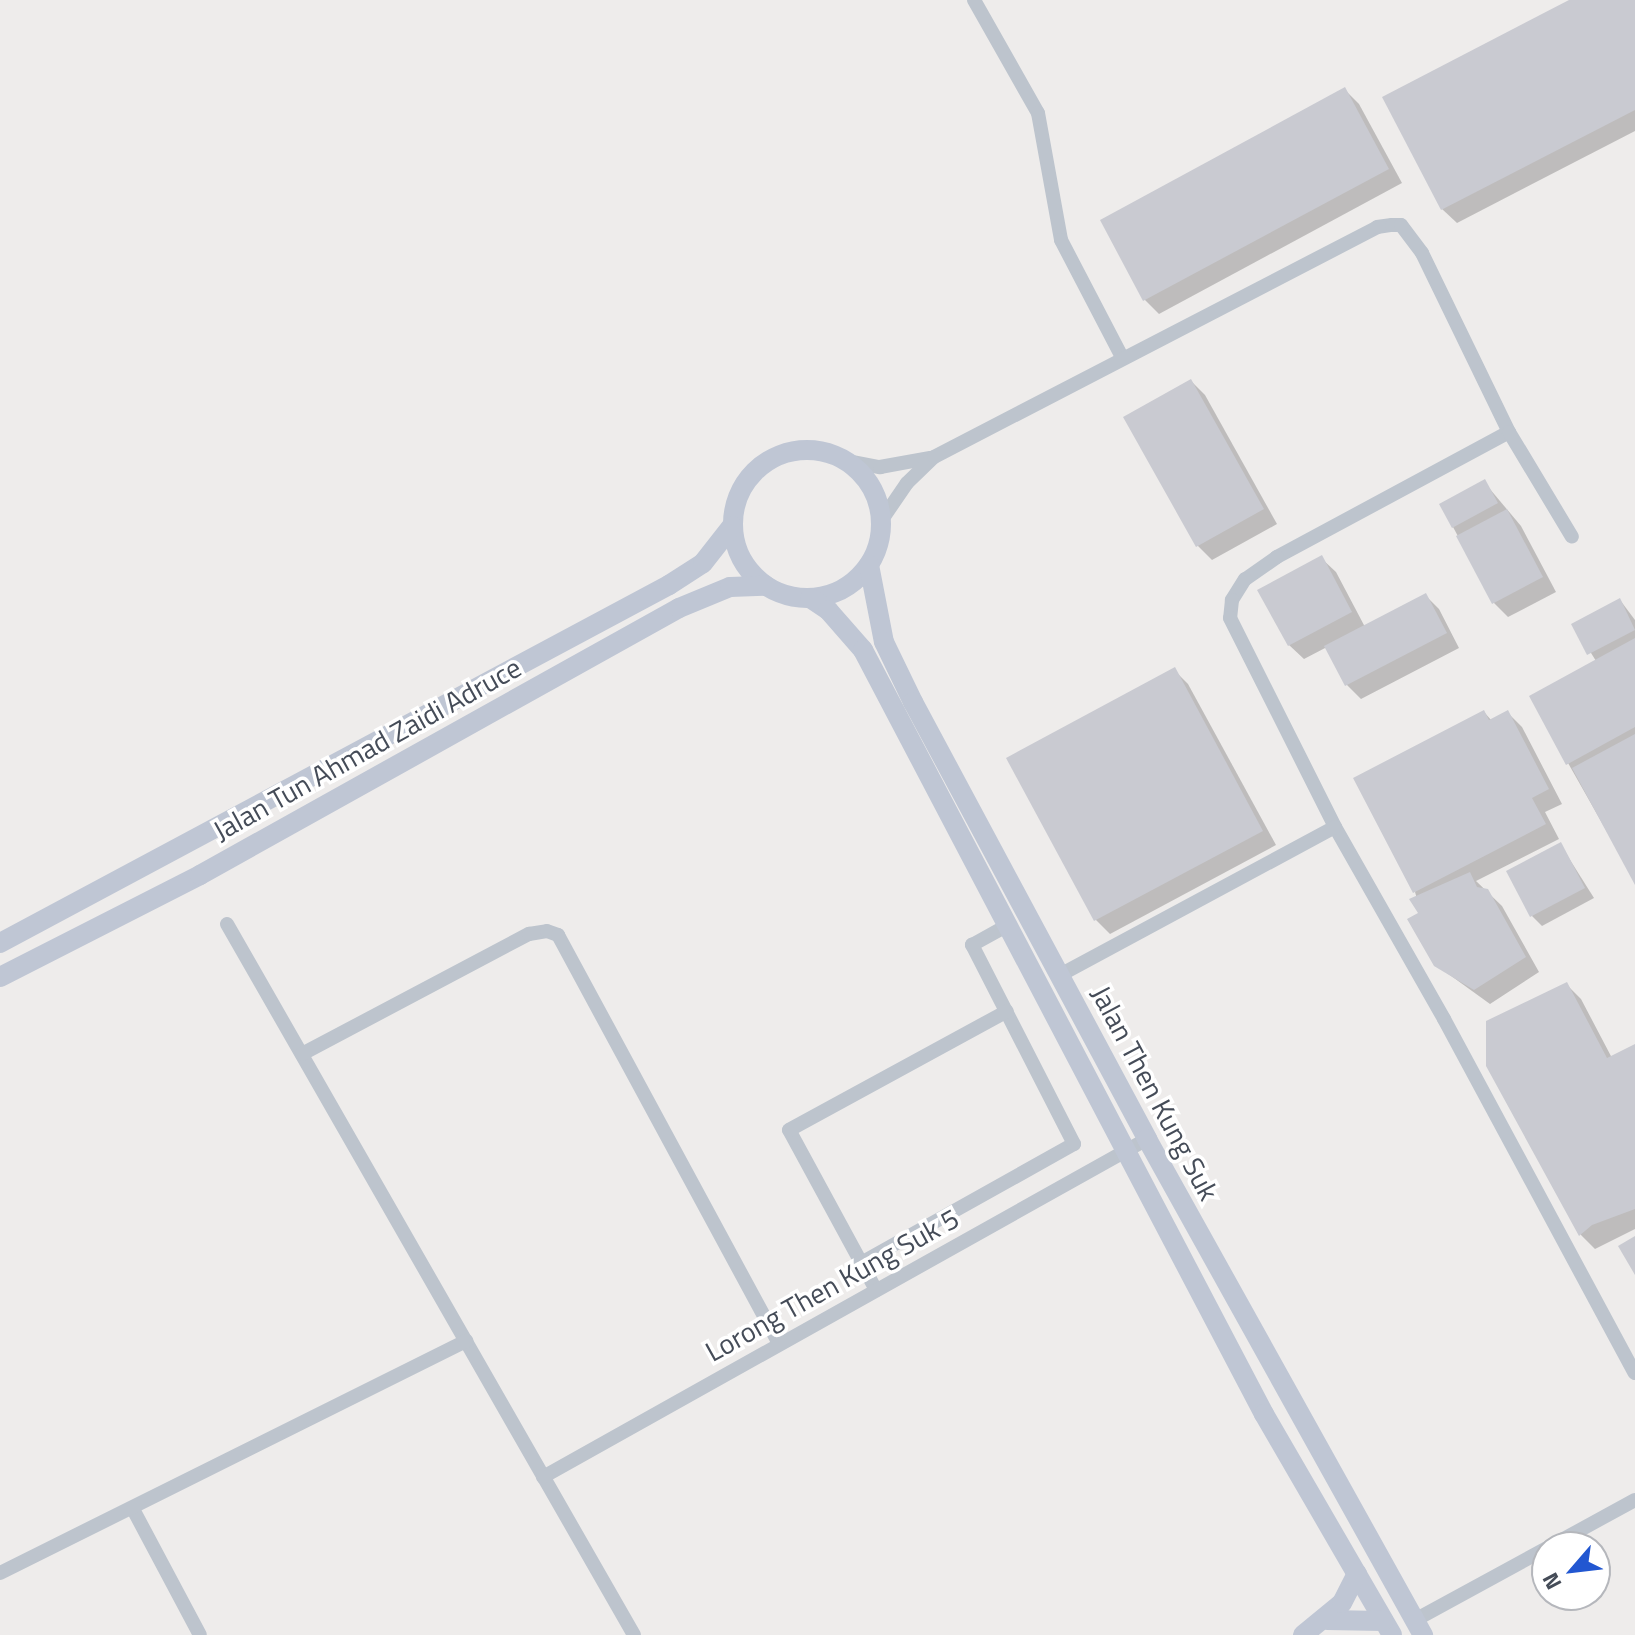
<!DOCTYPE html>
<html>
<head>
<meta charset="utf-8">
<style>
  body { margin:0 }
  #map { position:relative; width:1635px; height:1635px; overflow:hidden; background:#eeeceb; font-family:"Titillium Web",sans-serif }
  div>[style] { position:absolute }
  .shadow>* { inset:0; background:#0003 }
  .building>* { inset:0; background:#c9cad1 }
  .street>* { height:14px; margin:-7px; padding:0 7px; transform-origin:7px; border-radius:7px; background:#bdc4cd }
  .secondary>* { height:20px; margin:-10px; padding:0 10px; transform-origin:10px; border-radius:10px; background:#bfc6d4 }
  .secondary>.ring { margin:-10px; padding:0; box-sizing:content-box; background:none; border:20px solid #bfc6d4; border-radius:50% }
  span { translate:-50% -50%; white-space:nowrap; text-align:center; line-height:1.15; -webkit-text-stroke:7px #fff; paint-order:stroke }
  .street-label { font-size:28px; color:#454c58 }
  .north { position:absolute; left:1531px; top:1531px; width:80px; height:80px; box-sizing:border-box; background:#fff; border:2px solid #b5b7bc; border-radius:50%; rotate:242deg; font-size:22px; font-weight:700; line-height:32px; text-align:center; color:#454c58 }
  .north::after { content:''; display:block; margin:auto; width:28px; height:36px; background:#2257d1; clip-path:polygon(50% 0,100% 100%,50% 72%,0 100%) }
</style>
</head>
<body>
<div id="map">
  <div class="shadow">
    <div style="clip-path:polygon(1573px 0,1635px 0,1635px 131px,1457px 223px,1442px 209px)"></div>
    <div style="clip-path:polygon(1345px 90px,1359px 104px,1402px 183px,1159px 314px,1145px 300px,1102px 221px)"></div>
    <div style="clip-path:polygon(1191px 381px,1205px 395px,1277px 524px,1212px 560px,1198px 546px,1126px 418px)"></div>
    <div style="clip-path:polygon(1484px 482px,1521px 526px,1556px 592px,1508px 617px,1494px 603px,1453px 527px)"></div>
    <div style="clip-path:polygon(1321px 558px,1336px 572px,1365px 627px,1425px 595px,1439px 609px,1459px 648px,1361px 699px,1347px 685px,1327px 647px,1304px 659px,1289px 645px)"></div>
    <div style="clip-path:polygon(1620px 600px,1635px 620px,1635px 881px,1568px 763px,1596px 661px,1573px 624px)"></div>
    <div style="clip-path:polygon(1174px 670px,1188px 684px,1276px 845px,1110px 934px,1096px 920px,1009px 759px)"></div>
    <div style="clip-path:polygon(1484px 712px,1492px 721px,1508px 713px,1522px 727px,1562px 804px,1545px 812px,1559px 839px,1476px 881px,1502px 906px,1539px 972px,1490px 1004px,1436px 965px,1415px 892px)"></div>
    <div style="clip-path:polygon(1560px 844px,1594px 898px,1542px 926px,1532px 916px)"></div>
    <div style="clip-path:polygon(1567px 985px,1581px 999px,1612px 1058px,1635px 1046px,1635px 1229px,1595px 1249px,1581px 1235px,1488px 1065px)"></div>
  </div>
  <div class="building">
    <div style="clip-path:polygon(1569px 0,1635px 0,1635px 110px,1441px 210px,1382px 97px)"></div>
    <div style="clip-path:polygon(1345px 87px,1389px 169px,1143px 301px,1100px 220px)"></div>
    <div style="clip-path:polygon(1191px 379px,1264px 509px,1196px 547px,1123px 417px)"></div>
    <div style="clip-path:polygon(1485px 479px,1498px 503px,1452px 528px,1439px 504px)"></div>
    <div style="clip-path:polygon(1507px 509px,1543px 577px,1492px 604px,1456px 536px)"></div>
    <div style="clip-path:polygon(1322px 555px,1352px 612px,1288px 646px,1257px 590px)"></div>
    <div style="clip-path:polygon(1426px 593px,1447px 633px,1345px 686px,1324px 646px)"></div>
    <div style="clip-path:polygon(1620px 598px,1635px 630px,1587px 655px,1571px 624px)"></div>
    <div style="clip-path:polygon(1635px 638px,1635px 727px,1566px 765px,1529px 696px)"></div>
    <div style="clip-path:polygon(1175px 667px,1263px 831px,1094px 921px,1006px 758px)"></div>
    <div style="clip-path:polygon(1484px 710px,1489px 720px,1508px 710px,1549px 789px,1532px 798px,1546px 824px,1413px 893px,1353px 778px)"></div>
    <div style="clip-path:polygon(1635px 734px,1635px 885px,1572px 768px)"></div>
    <div style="clip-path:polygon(1561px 842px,1585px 888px,1530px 917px,1506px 871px)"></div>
    <div style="clip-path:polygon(1470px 872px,1477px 887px,1488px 889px,1526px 957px,1474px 990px,1434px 966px,1407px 919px,1418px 913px,1409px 899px)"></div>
    <div style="clip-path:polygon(1567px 982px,1607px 1058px,1635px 1044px,1635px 1209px,1592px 1225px,1579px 1236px,1486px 1066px,1486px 1021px)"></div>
    <div style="clip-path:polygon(1635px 1236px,1635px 1275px,1618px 1246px)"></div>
  </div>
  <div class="street">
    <div style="left:974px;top:0;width:130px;rotate:60.5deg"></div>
    <div style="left:1038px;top:113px;width:129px;rotate:79.7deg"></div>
    <div style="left:1061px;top:240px;width:132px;rotate:62.5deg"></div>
    <div style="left:1509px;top:432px;width:264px;rotate:151.7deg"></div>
    <div style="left:1277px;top:557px;width:39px;rotate:145deg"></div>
    <div style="left:1245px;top:579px;width:25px;rotate:122deg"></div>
    <div style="left:1232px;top:600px;width:18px;rotate:96deg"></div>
    <div style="left:1230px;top:618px;width:234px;rotate:63.3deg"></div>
    <div style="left:1335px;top:827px;width:221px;rotate:60.4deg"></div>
    <div style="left:1444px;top:1019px;width:402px;rotate:61.7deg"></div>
    <div style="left:848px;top:461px;width:33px;rotate:11deg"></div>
    <div style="left:880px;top:467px;width:51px;rotate:-10.2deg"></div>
    <div style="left:881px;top:521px;width:46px;rotate:-55.6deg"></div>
    <div style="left:907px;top:483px;width:37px;rotate:-44deg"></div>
    <div style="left:934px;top:457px;width:499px;rotate:-27.4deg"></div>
    <div style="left:1377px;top:227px;width:15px;rotate:-8deg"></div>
    <div style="left:1392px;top:225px;width:9px"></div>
    <div style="left:1401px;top:225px;width:35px;rotate:53deg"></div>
    <div style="left:1422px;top:253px;width:199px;rotate:64.1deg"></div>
    <div style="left:1509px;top:432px;width:122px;rotate:59deg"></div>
    <div style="left:227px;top:924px;width:819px;rotate:60.21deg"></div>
    <div style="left:1060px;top:975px;width:312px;rotate:-28.3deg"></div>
    <div style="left:302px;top:1054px;width:257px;rotate:-27.9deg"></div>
    <div style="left:529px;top:934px;width:18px;rotate:-9deg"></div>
    <div style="left:547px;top:931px;width:12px;rotate:20deg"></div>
    <div style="left:558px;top:935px;width:465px;rotate:61.6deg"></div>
    <div style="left:861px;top:1263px;width:244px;rotate:-29.2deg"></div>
    <div style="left:1074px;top:1144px;width:224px;rotate:-117.1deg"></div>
    <div style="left:972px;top:945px;width:39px;rotate:-29deg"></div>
    <div style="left:876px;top:1290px;width:182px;rotate:-118.5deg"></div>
    <div style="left:789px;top:1130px;width:248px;rotate:-28.6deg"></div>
    <div style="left:543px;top:1477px;width:692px;rotate:-29.23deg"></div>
    <div style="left:134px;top:1511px;width:140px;rotate:62deg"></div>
    <div style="left:1549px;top:1547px;width:98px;rotate:-28.7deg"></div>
    <div style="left:0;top:1573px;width:521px;rotate:-26.47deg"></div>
    <div style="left:1415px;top:1620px;width:150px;rotate:-28.6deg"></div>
  </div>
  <div class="secondary">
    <div class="ring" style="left:733px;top:450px;width:128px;height:128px"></div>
    <div style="left:869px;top:565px;width:78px;rotate:79deg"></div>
    <div style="left:884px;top:642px;width:67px;rotate:64.2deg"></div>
    <div style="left:913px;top:702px;width:496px;rotate:61.8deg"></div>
    <div style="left:1147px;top:1139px;width:568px;rotate:60.91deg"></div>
    <div style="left:810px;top:598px;width:22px;rotate:34deg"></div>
    <div style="left:828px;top:610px;width:53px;rotate:48.8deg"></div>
    <div style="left:863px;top:650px;width:863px;rotate:62.31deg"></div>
    <div style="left:1264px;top:1414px;width:255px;rotate:59.9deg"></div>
    <div style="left:0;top:943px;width:759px;rotate:-28.15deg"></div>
    <div style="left:669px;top:585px;width:40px;rotate:-32.9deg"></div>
    <div style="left:703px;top:563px;width:47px;rotate:-51.9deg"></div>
    <div style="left:0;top:977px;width:225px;rotate:-27deg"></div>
    <div style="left:200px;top:875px;width:548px;rotate:-29.14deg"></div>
    <div style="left:679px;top:608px;width:55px;rotate:-22.4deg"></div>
    <div style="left:730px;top:587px;width:36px;rotate:-2deg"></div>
    <div style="left:1327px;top:1620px;width:56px;rotate:1deg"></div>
    <div style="left:1303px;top:1635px;width:50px;rotate:-39.4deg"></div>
    <div style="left:1342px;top:1603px;width:33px;rotate:-63deg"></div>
  </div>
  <div class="street-label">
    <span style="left:367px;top:749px;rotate:-29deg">Jalan Tun Ahmad Zaidi Adruce</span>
    <span style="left:1155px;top:1093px;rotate:62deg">Jalan Then Kung Suk</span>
    <span style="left:832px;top:1285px;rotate:-29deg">Lorong Then Kung Suk 5</span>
  </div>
  <div class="north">N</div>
</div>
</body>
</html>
